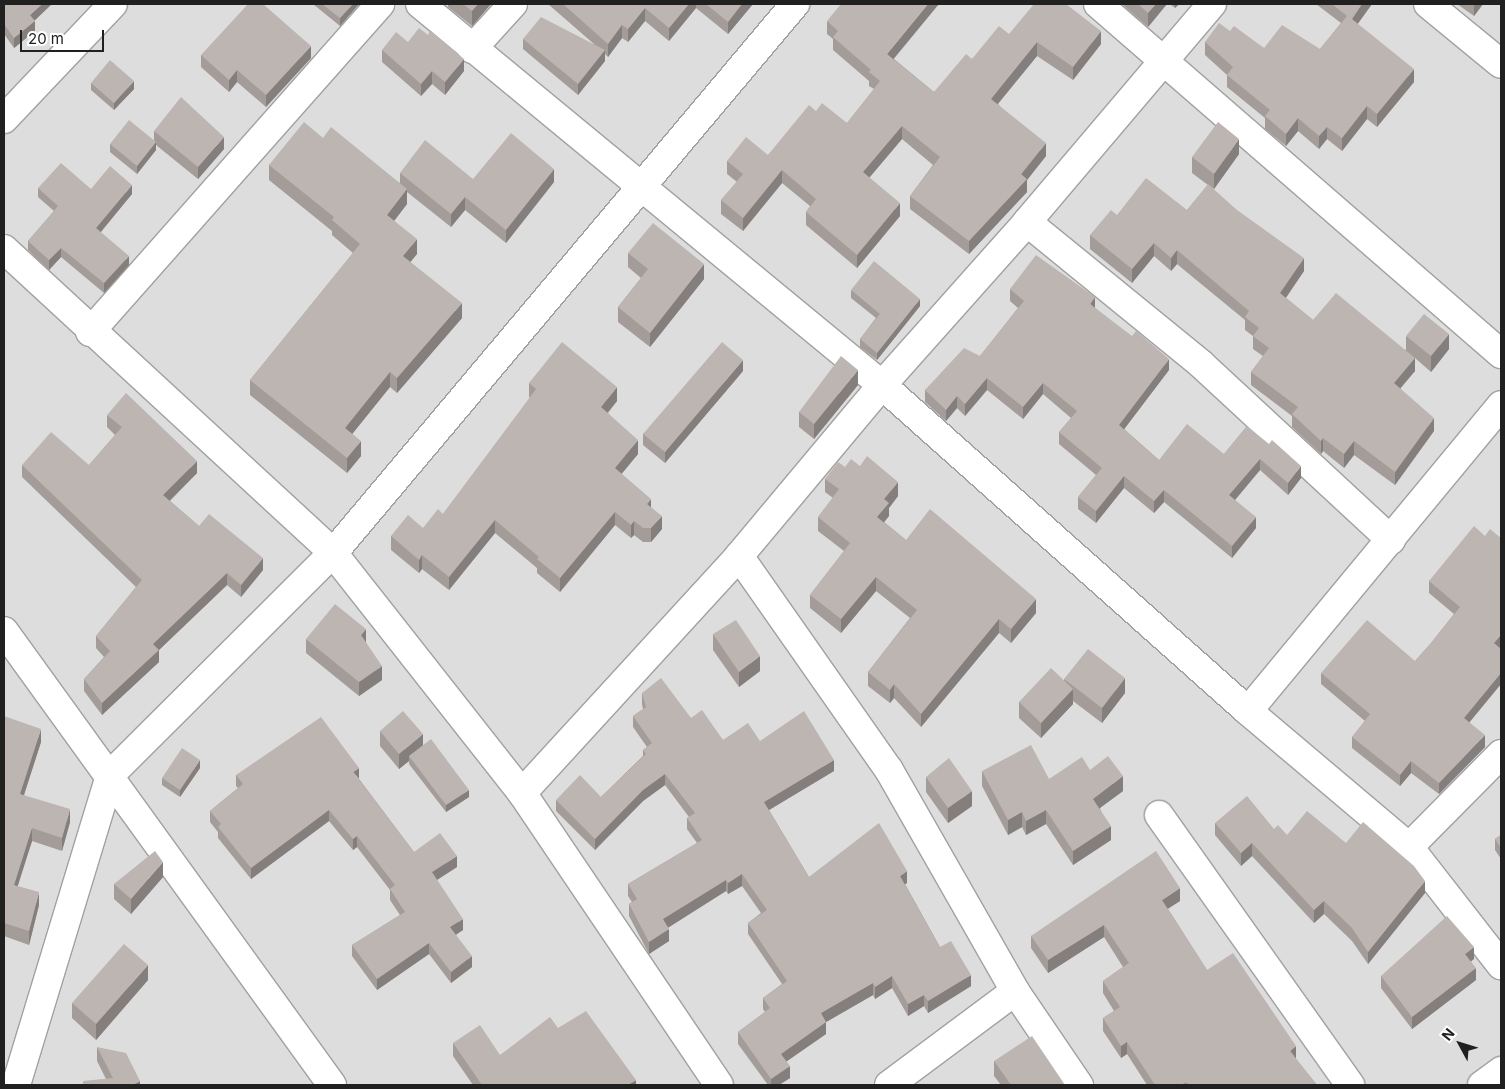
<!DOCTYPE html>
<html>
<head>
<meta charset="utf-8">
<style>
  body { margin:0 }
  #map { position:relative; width:1505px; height:1089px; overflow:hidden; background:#f0ece8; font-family:Inter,sans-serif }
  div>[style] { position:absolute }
  .residential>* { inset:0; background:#deddde }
  .roads { filter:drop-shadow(1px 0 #a1a1a1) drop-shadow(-1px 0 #a1a1a1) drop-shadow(0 1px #a1a1a1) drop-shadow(0 -1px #a1a1a1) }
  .street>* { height:28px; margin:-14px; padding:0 14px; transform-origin:14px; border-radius:14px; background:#fff }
  .wall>* { inset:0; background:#a39c98 }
  .shaded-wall>* { inset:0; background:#847f7c }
  .building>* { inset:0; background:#bdb5b1 }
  span { translate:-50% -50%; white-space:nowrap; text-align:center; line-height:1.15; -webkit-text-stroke:4px #fff; paint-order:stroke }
  .frame { position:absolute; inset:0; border:5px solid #202020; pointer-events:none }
  .north { position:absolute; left:1435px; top:1019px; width:50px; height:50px; -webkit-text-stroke:4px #fff; paint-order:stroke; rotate:309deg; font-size:14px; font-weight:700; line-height:20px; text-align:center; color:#202020 }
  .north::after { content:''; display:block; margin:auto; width:18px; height:22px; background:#202020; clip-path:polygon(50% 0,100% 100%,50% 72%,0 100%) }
  .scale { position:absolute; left:20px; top:30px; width:84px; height:22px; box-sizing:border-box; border:2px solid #202020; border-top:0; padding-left:6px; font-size:15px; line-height:18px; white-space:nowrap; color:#202020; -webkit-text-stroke:4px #fff; paint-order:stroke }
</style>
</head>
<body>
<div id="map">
  <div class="residential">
    <div style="clip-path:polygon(4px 4px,1501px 4px,1501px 1085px,4px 1085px)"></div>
  </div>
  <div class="roads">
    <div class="street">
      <div style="left:420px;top:4px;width:599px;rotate:39.51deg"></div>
      <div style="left:882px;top:385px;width:490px;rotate:41.7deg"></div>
      <div style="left:1248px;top:711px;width:211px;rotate:40.2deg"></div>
      <div style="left:1409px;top:847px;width:150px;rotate:52.1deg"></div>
      <div style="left:1098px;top:4px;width:534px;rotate:40.97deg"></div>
      <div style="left:1428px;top:4px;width:94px;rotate:39.4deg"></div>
      <div style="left:472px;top:49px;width:61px;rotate:-47.7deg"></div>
      <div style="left:4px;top:119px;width:158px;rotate:-46.5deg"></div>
      <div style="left:1027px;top:222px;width:225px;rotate:39.2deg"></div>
      <div style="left:1201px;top:364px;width:259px;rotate:42.8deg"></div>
      <div style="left:4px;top:249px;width:448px;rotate:42.7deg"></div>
      <div style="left:333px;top:553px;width:305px;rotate:51.8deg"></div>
      <div style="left:522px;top:793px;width:352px;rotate:56deg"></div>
      <div style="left:90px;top:332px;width:438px;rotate:-48.5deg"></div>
      <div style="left:739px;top:556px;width:261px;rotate:55deg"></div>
      <div style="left:889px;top:770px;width:254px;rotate:60.3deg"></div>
      <div style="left:1015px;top:991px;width:114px;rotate:55.8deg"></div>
      <div style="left:4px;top:631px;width:560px;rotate:54.15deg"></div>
      <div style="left:1248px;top:711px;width:397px;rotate:-50.4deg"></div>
      <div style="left:522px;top:793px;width:321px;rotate:-47.5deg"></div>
      <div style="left:739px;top:556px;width:223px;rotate:-50.1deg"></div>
      <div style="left:882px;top:385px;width:218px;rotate:-48.3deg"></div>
      <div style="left:1027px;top:222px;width:286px;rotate:-49.7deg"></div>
      <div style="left:1159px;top:815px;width:331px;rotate:54.7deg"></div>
      <div style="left:1409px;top:847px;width:131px;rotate:-45.3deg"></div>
      <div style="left:16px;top:1085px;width:324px;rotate:-73.1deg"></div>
      <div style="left:110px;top:775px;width:315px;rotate:-44.9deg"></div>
      <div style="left:333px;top:553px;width:718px;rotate:-49.92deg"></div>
      <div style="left:889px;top:1085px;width:157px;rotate:-36.7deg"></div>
      <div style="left:1482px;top:1085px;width:24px;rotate:-36deg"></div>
    </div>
  </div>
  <div class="wall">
    <div style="clip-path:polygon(4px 4px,34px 21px,35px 31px,14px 48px,4px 34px)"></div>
    <div style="clip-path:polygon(313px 4px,359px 4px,340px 26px)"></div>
    <div style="clip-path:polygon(448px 4px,491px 4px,472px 26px,448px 7px)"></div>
    <div style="clip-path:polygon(548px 4px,753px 4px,728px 34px,696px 8px,669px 41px,645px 21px,628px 42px,622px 38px,608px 57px,605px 54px,605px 61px,578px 95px,523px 49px,523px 39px,594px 44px)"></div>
    <div style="clip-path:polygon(1124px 4px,1167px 4px,1148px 27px,1124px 6px)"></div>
    <div style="clip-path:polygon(1170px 4px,1179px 4px,1175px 8px)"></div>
    <div style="clip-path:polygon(1316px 4px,1372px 4px,1357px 24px,1414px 82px,1377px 127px,1367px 119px,1342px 151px,1327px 139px,1319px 149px,1298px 131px,1286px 146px,1265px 129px,1265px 118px,1227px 87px,1227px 75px,1205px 55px,1205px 42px,1230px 31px,1264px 48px,1320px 49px,1341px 23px)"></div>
    <div style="clip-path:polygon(1457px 4px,1483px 4px,1474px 16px)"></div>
    <div style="clip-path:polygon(827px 21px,894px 59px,934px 92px,972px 59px,1009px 34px,1101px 44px,1073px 80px,1037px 56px,998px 104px,1046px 156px,1027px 180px,1027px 192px,969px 254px,910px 209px,910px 196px,933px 165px,902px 139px,869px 178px,900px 216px,857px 268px,806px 225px,806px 212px,810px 206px,782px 183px,743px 231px,721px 214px,721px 200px,737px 182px,727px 174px,727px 161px,768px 155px,816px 111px,847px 123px,874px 89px,869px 86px,869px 81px,833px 50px,833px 39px,827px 34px)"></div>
    <div style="clip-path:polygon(408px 42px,464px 71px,445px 95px,432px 84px,421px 96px,382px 62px,382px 50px)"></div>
    <div style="clip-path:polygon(201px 55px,311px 58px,266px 107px,237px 82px,229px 92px,201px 67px)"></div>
    <div style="clip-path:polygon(91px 83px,134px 89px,114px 110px,91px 90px)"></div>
    <div style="clip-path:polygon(154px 131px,224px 149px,198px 179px,156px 145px,156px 150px,137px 174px,110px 152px,110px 144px,154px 140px)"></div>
    <div style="clip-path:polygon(323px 138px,400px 183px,400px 173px,473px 179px,554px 182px,506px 243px,465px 210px,451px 227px,407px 192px,407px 204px,394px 221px,417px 254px,410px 262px,462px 318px,397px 393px,390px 387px,352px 434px,361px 456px,347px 473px,250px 395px,250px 380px,353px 253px,332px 235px,332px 231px,269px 180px,269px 165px)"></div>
    <div style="clip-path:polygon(1239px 154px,1214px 189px,1208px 185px,1304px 271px,1286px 298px,1313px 320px,1406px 350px,1406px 336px,1449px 349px,1431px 372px,1415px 358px,1415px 371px,1400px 388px,1434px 431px,1395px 485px,1354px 455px,1344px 468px,1323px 451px,1321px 454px,1292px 427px,1292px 416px,1251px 385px,1251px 372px,1263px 356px,1253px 349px,1253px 336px,1245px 330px,1245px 320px,1177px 264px,1171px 271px,1154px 256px,1132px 283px,1090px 249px,1090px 235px,1117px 215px,1187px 210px,1208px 185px,1192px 173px,1192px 157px)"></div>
    <div style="clip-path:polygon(38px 188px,91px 189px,132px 194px,100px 232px,129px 265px,104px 293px,61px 257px,49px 270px,28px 250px,28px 241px,54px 211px,38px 197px)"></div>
    <div style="clip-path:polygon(628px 253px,704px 279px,650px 347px,618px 322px,618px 307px,641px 278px,628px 267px)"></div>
    <div style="clip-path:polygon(1010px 289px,1095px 308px,1169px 370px,1124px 429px,1159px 460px,1224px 454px,1247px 426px,1301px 478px,1288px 495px,1260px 470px,1235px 500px,1256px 528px,1232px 558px,1164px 502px,1154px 513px,1124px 488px,1096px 523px,1078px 509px,1078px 497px,1096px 475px,1059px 444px,1059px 432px,1071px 418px,1043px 394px,1023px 419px,987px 390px,965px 416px,957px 408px,946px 421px,925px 402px,925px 390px,980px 356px,1018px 308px,1010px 301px)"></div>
    <div style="clip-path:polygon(851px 290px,920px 306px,877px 360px,860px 347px,860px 339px,876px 318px,851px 298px)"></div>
    <div style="clip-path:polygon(743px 371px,665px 463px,643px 445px,643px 434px)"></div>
    <div style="clip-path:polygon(529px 383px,617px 401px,608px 413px,638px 454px,621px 474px,651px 507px,662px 529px,651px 542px,643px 542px,634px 535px,631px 538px,615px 525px,560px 592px,537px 573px,537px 568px,495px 533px,449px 590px,422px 569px,419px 573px,391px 550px,391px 536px,423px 528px,443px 514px,530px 398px,529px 397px)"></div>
    <div style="clip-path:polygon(858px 385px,814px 439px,799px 427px,799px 412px)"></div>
    <div style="clip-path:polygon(107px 415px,197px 473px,170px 501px,199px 526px,263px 570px,241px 597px,227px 585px,159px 650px,159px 662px,102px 715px,84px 691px,84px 679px,104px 657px,96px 648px,96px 636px,136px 587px,22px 477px,22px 465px,89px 465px,115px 435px,107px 427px)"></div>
    <div style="clip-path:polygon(845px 467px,898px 496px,889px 508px,889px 516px,884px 522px,906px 540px,1036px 613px,1011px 643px,999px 633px,921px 727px,894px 698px,890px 703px,868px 686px,868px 672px,910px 618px,876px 591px,841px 633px,810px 608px,810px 595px,844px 551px,818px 531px,818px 517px,833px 498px,825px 492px,825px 479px)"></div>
    <div style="clip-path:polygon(1485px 536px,1501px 538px,1501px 646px,1500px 648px,1501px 684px,1469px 722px,1485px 747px,1439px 794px,1411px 773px,1400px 786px,1352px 748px,1352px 737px,1365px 721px,1321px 684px,1321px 673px,1415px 661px,1431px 643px,1454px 614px,1429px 593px,1429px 581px)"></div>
    <div style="clip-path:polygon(713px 634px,760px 671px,739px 687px,713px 650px)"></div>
    <div style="clip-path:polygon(306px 639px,366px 643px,382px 680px,359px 696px,306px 653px)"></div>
    <div style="clip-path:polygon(1064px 679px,1125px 693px,1102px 723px,1073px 701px,1073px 704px,1041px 738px,1019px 718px,1019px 702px,1064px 680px)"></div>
    <div style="clip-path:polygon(642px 693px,691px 718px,723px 740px,760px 741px,834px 771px,769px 810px,809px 877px,907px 883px,905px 884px,940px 947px,971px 986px,928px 1013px,924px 1006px,908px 1016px,892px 988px,875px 999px,873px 995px,826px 1022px,826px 1034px,786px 1062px,790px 1078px,779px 1085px,768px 1085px,738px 1044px,738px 1032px,765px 1012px,763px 1009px,763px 998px,782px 984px,748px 934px,748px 923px,761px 913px,742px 886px,728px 894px,726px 891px,668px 927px,669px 941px,649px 954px,629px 916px,629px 904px,632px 902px,628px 896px,628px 884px,697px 843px,687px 829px,687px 818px,689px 817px,665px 785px,643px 801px,595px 850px,556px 811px,556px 800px,601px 797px,643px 756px,643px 750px,647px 747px,633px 727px,633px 716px,643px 709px,642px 704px)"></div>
    <div style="clip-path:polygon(4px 716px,41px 742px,24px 795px,70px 822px,62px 851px,32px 841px,17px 886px,39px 905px,29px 945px,4px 936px)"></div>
    <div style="clip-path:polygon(380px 731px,469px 797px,446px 812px,409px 764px,409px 761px,399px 769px,380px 746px)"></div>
    <div style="clip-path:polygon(200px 768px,180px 797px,162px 785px,162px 778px)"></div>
    <div style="clip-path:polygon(1090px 770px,1123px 791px,1100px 808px,1111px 840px,1073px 865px,1046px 824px,1026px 835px,1022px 827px,1008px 835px,982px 786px,982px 771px,1049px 779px)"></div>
    <div style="clip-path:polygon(236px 775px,359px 779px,414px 852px,457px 867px,437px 880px,463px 930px,456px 935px,472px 967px,451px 983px,429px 954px,377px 990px,352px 956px,352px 945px,400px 915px,390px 900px,390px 890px,357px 847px,353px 850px,329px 821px,251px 879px,218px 838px,218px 832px,210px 822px,210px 811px,238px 788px,236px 786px)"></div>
    <div style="clip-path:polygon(926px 777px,972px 806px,948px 823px,926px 792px)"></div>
    <div style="clip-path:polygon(1215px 823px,1274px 829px,1287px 835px,1346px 843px,1425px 893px,1368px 964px,1352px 941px,1324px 914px,1314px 923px,1252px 856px,1241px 866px,1215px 835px)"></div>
    <div style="clip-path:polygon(1501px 835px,1501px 859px,1495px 850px,1495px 839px)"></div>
    <div style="clip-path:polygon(163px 877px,131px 914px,114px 899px,114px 884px)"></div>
    <div style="clip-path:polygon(1180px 901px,1168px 909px,1207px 970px,1296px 1059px,1317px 1085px,1147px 1085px,1127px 1054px,1121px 1058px,1103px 1031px,1103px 1018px,1114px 1011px,1103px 993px,1103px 981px,1123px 967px,1104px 937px,1048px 973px,1031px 948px,1031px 936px)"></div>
    <div style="clip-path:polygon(1474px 959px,1471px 961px,1476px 980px,1412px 1029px,1381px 988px,1381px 976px)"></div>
    <div style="clip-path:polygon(148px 980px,96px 1040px,72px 1018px,72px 1003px)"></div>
    <div style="clip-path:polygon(558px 1028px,636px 1085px,473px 1085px,453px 1056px,453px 1043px,500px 1055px)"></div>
    <div style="clip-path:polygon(97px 1047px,140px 1085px,106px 1079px,97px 1061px)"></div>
    <div style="clip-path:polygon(994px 1061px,1065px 1085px,1001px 1085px,994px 1076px)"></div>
  </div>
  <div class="shaded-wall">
    <div style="clip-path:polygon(42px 4px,52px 4px,30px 25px,30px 15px)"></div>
    <div style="clip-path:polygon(353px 4px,359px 4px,340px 26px,340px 18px)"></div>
    <div style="clip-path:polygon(478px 4px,491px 4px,472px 26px,472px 11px)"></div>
    <div style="clip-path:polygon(689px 4px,696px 4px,696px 8px,669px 41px,669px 28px)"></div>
    <div style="clip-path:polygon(742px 4px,753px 4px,728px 34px,728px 22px)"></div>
    <div style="clip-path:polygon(928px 4px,939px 4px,887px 67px,887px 54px)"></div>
    <div style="clip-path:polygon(1156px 4px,1167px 4px,1148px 27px,1148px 13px)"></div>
    <div style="clip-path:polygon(1175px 4px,1179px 4px,1175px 8px)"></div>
    <div style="clip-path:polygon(1362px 4px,1372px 4px,1352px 32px,1352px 19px)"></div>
    <div style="clip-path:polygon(1474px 4px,1483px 4px,1474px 16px)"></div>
    <div style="clip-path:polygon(645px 8px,645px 21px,628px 42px,628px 29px)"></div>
    <div style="clip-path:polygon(35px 21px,35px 31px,14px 48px,14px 38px)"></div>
    <div style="clip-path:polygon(622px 25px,622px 38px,608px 57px,608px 44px)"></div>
    <div style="clip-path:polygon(1101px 31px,1101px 44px,1073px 80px,1073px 67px)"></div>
    <div style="clip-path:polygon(1037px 42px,1037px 56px,991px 112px,991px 99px)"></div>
    <div style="clip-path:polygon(311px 46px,311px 58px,266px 107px,266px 95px)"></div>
    <div style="clip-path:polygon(605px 50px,605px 61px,578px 95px,578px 84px)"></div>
    <div style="clip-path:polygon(464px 59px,464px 71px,445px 95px,445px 82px)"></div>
    <div style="clip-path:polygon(1414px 69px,1414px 82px,1377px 127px,1377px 114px)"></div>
    <div style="clip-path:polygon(237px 70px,237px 82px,229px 92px,229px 80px)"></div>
    <div style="clip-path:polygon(432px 71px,432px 84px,421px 96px,421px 84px)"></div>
    <div style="clip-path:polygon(134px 81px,134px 89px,114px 110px,114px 103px)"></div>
    <div style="clip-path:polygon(1367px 106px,1367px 119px,1342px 151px,1342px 138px)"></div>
    <div style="clip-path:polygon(1298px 118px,1298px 131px,1286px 146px,1286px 134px)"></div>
    <div style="clip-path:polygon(902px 126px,902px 139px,863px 185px,863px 172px)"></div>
    <div style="clip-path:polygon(1327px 127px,1327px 139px,1319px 149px,1319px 136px)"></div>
    <div style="clip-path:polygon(224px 137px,224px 149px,198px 179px,198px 167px)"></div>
    <div style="clip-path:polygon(1239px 139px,1239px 154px,1214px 189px,1214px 174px)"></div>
    <div style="clip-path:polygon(156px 142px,156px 150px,137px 174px,137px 166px)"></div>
    <div style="clip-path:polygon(1046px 143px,1046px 156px,1027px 180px,1027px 192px,969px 254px,969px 241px)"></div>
    <div style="clip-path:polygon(554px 169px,554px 182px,506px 243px,506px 230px)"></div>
    <div style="clip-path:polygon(782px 170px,782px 183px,743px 231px,743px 218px)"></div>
    <div style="clip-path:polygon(132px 185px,132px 194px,96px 238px,96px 228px)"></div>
    <div style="clip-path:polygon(407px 189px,407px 204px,387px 230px,387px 215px)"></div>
    <div style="clip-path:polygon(465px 197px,465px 210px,451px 227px,451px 214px)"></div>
    <div style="clip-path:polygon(900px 203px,900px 216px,857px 268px,857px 255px)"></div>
    <div style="clip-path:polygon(417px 239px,417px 254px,403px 271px,403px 256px)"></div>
    <div style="clip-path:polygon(1154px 243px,1154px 256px,1132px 283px,1132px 269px)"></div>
    <div style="clip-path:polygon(61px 248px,61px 257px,49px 270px,49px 260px)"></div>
    <div style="clip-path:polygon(1177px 250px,1177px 264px,1171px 271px,1171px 258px)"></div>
    <div style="clip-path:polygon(129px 256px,129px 265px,104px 293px,104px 283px)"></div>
    <div style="clip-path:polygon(1304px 258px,1304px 271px,1280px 306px,1280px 293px)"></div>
    <div style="clip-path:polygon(704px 264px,704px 279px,650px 347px,650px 333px)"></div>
    <div style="clip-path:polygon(1095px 297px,1095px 309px,1090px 304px)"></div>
    <div style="clip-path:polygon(920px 299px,920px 306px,877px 360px,877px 353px)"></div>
    <div style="clip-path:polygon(462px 303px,462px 318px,397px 393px,397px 378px)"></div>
    <div style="clip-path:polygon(1449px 334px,1449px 349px,1431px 372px,1431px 356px)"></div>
    <div style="clip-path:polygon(1415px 358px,1415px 371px,1394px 396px,1394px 383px)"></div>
    <div style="clip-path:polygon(1169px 359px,1169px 370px,1119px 436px,1119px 425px)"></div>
    <div style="clip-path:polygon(743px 360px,743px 371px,665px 463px,665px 452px)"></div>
    <div style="clip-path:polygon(858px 370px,858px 385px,814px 439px,814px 424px)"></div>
    <div style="clip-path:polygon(390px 372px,390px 387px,345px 443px,345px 428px)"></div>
    <div style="clip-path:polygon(987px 378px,987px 390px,965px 416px,965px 404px)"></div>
    <div style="clip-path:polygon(1043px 383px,1043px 394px,1023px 419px,1023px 407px)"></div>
    <div style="clip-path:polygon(617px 387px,617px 401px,601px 420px,601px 407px)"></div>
    <div style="clip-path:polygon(957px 396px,957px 408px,946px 421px,946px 410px)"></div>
    <div style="clip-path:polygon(1434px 418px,1434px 431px,1395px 485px,1395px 472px)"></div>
    <div style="clip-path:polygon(1323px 438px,1323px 451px,1321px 454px,1321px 441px)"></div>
    <div style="clip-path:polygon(638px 440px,638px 454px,615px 482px,615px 468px)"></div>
    <div style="clip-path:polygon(361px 441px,361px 456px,347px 473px,347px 458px)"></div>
    <div style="clip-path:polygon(1354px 441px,1354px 455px,1344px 468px,1344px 454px)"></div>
    <div style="clip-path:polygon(1260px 459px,1260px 470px,1229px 507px,1229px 495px)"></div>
    <div style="clip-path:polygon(197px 461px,197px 473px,163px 507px,163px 495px)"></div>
    <div style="clip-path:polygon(1301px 466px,1301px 478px,1288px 495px,1288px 483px)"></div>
    <div style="clip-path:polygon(1124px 476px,1124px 488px,1096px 523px,1096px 511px)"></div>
    <div style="clip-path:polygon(898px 482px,898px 496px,889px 508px,889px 516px,877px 531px,877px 517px,884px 499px)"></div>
    <div style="clip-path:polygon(1164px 490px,1164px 502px,1154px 513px,1154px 501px)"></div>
    <div style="clip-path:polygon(651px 499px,651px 512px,647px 504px)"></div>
    <div style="clip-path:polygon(615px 512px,615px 525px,560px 592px,560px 578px)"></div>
    <div style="clip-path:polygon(662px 516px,662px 529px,651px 542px,651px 528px)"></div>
    <div style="clip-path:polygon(1256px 517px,1256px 528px,1232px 558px,1232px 546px)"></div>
    <div style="clip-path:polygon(495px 520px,495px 533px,449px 590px,449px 577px)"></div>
    <div style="clip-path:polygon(634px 521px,634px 535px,631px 538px,631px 525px)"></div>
    <div style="clip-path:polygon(422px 555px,422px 569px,419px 573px,419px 560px)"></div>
    <div style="clip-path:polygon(263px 558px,263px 570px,241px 597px,241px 585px)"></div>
    <div style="clip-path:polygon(227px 573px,227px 585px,159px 650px,159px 662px,102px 715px,102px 703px,153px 644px)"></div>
    <div style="clip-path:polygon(876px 577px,876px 591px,841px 633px,841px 619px)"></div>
    <div style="clip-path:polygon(1036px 599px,1036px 613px,1011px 643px,1011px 629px)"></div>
    <div style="clip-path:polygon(999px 619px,999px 633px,921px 727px,921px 714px)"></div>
    <div style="clip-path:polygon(366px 629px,366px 643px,361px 649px,361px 635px)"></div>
    <div style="clip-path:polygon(1501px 635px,1501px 646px,1494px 655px,1494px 643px)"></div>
    <div style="clip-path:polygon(760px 656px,760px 671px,739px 687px,739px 672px)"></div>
    <div style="clip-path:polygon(382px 666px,382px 680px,359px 696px,359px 682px)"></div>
    <div style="clip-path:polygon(1501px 673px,1501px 684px,1464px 729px,1464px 718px)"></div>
    <div style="clip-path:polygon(1125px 678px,1125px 693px,1102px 723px,1102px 708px)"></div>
    <div style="clip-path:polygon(894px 684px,894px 698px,890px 703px,890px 690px)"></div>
    <div style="clip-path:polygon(1073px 689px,1073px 704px,1041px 738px,1041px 723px)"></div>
    <div style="clip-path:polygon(41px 729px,41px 742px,20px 807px,20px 794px)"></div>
    <div style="clip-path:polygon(423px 734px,423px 749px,409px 756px,409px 761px,399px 769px,399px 754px)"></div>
    <div style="clip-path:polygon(1485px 735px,1485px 747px,1439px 794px,1439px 783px)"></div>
    <div style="clip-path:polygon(200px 760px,200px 768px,180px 797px,180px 790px)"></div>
    <div style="clip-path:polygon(834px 760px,834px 771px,764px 813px,764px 802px)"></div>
    <div style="clip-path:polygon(1411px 761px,1411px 773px,1400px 786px,1400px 775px)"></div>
    <div style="clip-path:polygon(359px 768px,359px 779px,353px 772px)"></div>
    <div style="clip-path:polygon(665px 774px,665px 785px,643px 801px,595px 850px,595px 839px,643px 790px)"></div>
    <div style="clip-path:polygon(1123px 776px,1123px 791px,1093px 813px,1093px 799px)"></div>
    <div style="clip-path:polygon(469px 790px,469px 797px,446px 812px,446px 805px)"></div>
    <div style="clip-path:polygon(972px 791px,972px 806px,948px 823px,948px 808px)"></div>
    <div style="clip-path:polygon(70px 809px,70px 822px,62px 851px,62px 838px)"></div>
    <div style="clip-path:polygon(329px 810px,329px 821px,251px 879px,251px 868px)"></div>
    <div style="clip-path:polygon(1046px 810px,1046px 824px,1026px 835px,1026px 821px)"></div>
    <div style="clip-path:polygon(1022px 812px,1022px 827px,1008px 835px,1008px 820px)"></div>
    <div style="clip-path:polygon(1111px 826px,1111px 840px,1073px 865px,1073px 851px)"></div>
    <div style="clip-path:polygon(32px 828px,32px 841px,14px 898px,14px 885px)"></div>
    <div style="clip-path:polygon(357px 836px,357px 847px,353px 850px,353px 839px)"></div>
    <div style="clip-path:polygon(1252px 843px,1252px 856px,1241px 866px,1241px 853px)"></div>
    <div style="clip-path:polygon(457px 856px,457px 867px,432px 883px,432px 872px)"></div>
    <div style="clip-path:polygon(163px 862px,163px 877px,131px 914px,131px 899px)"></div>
    <div style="clip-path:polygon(907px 871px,907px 883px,900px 887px,900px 876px)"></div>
    <div style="clip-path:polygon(742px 874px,742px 886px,728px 894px,728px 883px)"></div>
    <div style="clip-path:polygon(726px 880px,726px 891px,663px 931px,663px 919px)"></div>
    <div style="clip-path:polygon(1425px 881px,1425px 893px,1368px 964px,1368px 952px)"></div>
    <div style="clip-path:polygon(1180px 888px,1180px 901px,1162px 912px,1162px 900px)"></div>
    <div style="clip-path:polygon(39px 892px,39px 905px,29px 945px,29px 931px)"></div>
    <div style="clip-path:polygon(1324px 901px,1324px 914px,1314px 923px,1314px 910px)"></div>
    <div style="clip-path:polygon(463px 919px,463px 930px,450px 938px,450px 927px)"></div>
    <div style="clip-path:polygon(1104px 925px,1104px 937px,1048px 973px,1048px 960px)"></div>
    <div style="clip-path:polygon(669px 929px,669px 941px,649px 954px,649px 942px)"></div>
    <div style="clip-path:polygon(429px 943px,429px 954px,377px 990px,377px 979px)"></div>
    <div style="clip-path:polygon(1474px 947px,1474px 959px,1465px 966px,1465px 954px)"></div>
    <div style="clip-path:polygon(472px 956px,472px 967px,451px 983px,451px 972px)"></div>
    <div style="clip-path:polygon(148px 965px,148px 980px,96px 1040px,96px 1024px)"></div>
    <div style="clip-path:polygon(1476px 968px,1476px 980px,1412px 1029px,1412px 1017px)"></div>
    <div style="clip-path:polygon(971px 975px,971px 986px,928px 1013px,928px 1001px)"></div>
    <div style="clip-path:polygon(892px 976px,892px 988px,875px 999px,875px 987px)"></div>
    <div style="clip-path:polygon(873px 983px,873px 995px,821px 1025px,821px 1013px)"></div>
    <div style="clip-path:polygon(924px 995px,924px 1006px,908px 1016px,908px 1004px)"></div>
    <div style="clip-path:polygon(826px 1022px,826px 1034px,781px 1065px,781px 1054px)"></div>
    <div style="clip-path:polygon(1127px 1042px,1127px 1054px,1121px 1058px,1121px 1046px)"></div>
    <div style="clip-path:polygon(1296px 1046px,1296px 1059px,1290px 1051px)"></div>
    <div style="clip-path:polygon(790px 1066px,790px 1078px,779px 1085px,771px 1085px,771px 1079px)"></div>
    <div style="clip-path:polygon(636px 1080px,636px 1085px,628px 1085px)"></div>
    <div style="clip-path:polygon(140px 1081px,140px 1085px,133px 1085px)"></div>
  </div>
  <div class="building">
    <div style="clip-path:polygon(4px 4px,42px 4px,30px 15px,35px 21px,14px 38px,4px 24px)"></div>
    <div style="clip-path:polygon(248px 4px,263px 4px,311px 46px,266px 95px,237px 70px,229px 80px,201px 55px)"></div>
    <div style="clip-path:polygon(322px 4px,353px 4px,340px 18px)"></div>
    <div style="clip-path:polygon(463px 4px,478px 4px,472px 11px)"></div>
    <div style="clip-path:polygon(563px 4px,689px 4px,669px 28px,645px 8px,628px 29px,622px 25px,608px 44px)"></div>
    <div style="clip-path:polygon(706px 4px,742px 4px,728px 22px)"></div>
    <div style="clip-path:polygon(841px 4px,928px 4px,887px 54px,934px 92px,966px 54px,972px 59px,999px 26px,1009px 34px,1034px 4px,1066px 4px,1101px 31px,1073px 67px,1037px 42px,991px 99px,1046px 143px,1021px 174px,1027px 179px,969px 241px,910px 196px,940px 157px,902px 126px,863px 172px,900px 203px,857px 255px,806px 212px,816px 199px,782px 170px,743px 218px,721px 200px,743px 174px,727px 161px,746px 137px,768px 155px,809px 105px,816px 111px,822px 103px,847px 123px,880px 81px,869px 72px,871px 70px,833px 37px,838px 31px,827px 21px)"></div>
    <div style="clip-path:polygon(1138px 4px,1156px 4px,1148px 13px)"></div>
    <div style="clip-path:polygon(1332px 4px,1362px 4px,1352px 19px,1414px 69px,1377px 114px,1367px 106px,1342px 138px,1327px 127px,1319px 136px,1298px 118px,1286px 134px,1265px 116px,1270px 110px,1227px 75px,1233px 67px,1205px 42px,1219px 23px,1230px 31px,1234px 26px,1264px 48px,1282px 25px,1320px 49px,1347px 16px)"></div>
    <div style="clip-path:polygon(541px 17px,605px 50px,578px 84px,523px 39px)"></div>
    <div style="clip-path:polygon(419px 28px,428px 35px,430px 30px,464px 59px,445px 82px,432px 71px,421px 84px,382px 50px,396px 32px,408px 42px)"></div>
    <div style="clip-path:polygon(110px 60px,134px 81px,114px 103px,91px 83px)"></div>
    <div style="clip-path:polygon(181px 97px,224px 137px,198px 167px,154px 131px)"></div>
    <div style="clip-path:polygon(129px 120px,156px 142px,137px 166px,110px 144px)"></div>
    <div style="clip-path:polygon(304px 122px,323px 138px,331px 127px,407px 189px,387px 215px,417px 239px,403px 256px,462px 303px,397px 378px,390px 372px,345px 428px,361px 441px,347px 458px,250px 380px,360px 244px,332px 220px,334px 217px,269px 165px)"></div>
    <div style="clip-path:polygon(1218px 122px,1239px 139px,1214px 174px,1192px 157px)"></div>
    <div style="clip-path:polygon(511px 133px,554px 169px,506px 230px,465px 197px,451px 214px,400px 173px,425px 140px,473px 179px)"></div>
    <div style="clip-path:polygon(61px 163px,91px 189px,110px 166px,132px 185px,96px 228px,129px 256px,104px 283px,61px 248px,49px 260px,28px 241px,58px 206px,38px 188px)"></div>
    <div style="clip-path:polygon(1146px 178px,1187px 210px,1208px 184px,1237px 210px,1304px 258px,1280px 293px,1313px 320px,1336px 293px,1415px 358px,1394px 383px,1434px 418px,1395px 472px,1354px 441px,1344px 454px,1323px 438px,1321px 441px,1292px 414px,1298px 407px,1251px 372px,1269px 348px,1253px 336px,1259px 328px,1245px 317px,1249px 311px,1177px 250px,1171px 258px,1154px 243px,1132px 269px,1090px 235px,1111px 210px,1117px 215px)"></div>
    <div style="clip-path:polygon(653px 223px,704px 264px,650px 333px,618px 307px,648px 269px,628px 253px)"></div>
    <div style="clip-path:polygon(1036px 255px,1095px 297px,1090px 304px,1132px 336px,1136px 331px,1169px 359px,1119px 425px,1159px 460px,1187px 424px,1224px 454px,1247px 426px,1269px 444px,1272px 440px,1301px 466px,1288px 483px,1260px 459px,1229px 495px,1256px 517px,1232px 546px,1164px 490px,1154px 501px,1124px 476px,1096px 511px,1078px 497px,1102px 468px,1059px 432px,1077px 411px,1043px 383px,1023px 407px,987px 378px,965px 404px,957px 396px,946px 410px,925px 390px,964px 348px,980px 356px,1024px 301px,1010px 289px)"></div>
    <div style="clip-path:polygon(874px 261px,920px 299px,877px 353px,860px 339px,880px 314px,851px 290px)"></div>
    <div style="clip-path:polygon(1424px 314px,1449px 334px,1431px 356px,1406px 336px)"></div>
    <div style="clip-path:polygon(562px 342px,617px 387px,601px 407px,638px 440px,615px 468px,651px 499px,647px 504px,662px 516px,651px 528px,643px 528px,634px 521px,631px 525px,615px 512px,560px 578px,537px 559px,539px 557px,495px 520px,449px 577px,422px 555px,419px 560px,391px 536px,408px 515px,423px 528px,438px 509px,443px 514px,536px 389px,529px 383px)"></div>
    <div style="clip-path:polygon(722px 342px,743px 360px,665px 452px,643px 434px)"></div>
    <div style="clip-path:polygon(841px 356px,858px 370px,814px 424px,799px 412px)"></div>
    <div style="clip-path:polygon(126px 393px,197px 461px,163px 495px,199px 526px,209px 514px,263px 558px,241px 585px,227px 573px,153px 644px,159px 650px,102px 703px,84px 679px,110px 651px,96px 636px,142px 580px,22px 465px,51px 432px,89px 465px,122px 427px,107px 415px)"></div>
    <div style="clip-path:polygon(867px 456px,898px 482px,884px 499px,889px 503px,877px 517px,906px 540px,930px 509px,1036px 599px,1011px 629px,999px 619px,921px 714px,894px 684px,890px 690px,868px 672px,917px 610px,876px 577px,841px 619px,810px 595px,850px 543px,818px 517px,839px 489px,825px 479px,838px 462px,845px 467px,851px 459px,860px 466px)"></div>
    <div style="clip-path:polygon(1474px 526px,1485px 536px,1490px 529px,1501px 538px,1501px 635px,1494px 643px,1501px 649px,1501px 673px,1464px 718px,1485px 735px,1439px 783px,1411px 761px,1400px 775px,1352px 737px,1370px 714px,1321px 673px,1367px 620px,1415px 661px,1431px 643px,1460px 607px,1429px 581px)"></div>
    <div style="clip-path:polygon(335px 604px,366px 629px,361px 635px,382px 666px,359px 682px,306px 639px)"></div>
    <div style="clip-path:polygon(736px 620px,760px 656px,739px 672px,713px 634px)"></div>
    <div style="clip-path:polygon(1088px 649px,1125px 678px,1102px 708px,1064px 679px)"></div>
    <div style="clip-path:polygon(1051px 668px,1073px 689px,1041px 723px,1019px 702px)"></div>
    <div style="clip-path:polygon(661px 678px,691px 718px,702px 710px,723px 740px,748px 723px,760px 741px,804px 711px,834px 760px,764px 802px,809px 877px,879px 823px,907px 871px,900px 876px,940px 947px,951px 941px,971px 975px,928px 1001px,924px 995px,908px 1004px,892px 976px,875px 987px,873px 983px,821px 1013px,826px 1022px,781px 1054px,790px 1066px,771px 1079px,738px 1032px,770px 1008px,763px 998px,787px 981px,748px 923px,767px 910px,742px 874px,728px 883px,726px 880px,663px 919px,669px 929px,649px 942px,629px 904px,637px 899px,628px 884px,702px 840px,687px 818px,695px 813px,665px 774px,643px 790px,595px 839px,556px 800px,580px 775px,601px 797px,646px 754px,643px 750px,652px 743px,633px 716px,646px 707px,642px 693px)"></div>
    <div style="clip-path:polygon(403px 711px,423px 734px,399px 754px,380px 731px)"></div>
    <div style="clip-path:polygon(4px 716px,41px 729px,20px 794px,70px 809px,62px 838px,32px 828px,14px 885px,39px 892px,29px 931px,4px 923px)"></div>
    <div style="clip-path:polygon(321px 717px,359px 768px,353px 772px,414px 852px,440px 833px,457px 856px,432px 872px,463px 919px,450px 927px,472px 956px,451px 972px,429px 943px,377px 979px,352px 945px,405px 912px,390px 889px,395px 885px,357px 836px,353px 839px,329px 810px,251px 868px,218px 827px,221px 824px,210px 811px,243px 784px,236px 775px)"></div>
    <div style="clip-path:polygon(431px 739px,469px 790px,446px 805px,409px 756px)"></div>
    <div style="clip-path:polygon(1031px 745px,1049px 779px,1082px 757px,1090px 770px,1108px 756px,1123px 776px,1093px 799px,1111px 826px,1073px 851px,1046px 810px,1026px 821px,1022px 812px,1008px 820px,982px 771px)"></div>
    <div style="clip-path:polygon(182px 748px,200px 760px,180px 790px,162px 778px)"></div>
    <div style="clip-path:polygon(949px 758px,972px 791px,948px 808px,926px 777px)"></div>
    <div style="clip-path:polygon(1247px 796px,1274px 829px,1278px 825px,1287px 835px,1307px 811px,1346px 843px,1363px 822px,1414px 866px,1425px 881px,1368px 952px,1352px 928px,1324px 901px,1314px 910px,1252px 843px,1241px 853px,1215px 823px)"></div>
    <div style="clip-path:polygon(1501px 835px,1501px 848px,1495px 839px)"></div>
    <div style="clip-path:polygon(155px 851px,163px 862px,131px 899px,114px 884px)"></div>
    <div style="clip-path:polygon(1156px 851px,1180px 888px,1162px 900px,1207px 970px,1233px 953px,1296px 1046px,1290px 1051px,1317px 1085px,1189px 1085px,1186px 1082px,1181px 1085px,1155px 1085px,1127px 1042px,1121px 1046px,1103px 1018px,1120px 1007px,1103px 981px,1129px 963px,1104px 925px,1048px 960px,1031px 936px)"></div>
    <div style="clip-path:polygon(1447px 916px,1474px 947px,1465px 954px,1476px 968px,1412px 1017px,1381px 976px)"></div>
    <div style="clip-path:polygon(124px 944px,148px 965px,96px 1024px,72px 1003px)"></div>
    <div style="clip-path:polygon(586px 1011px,636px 1080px,628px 1085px,482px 1085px,453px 1043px,480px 1025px,500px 1055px,550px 1017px,558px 1028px)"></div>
    <div style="clip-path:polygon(1032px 1036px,1065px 1085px,1011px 1085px,994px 1061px)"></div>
    <div style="clip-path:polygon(97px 1047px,126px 1053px,140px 1081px,133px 1085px,83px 1085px,83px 1081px,113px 1078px)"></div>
  </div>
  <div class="frame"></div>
  <div class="north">N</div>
  <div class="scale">20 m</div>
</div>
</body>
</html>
